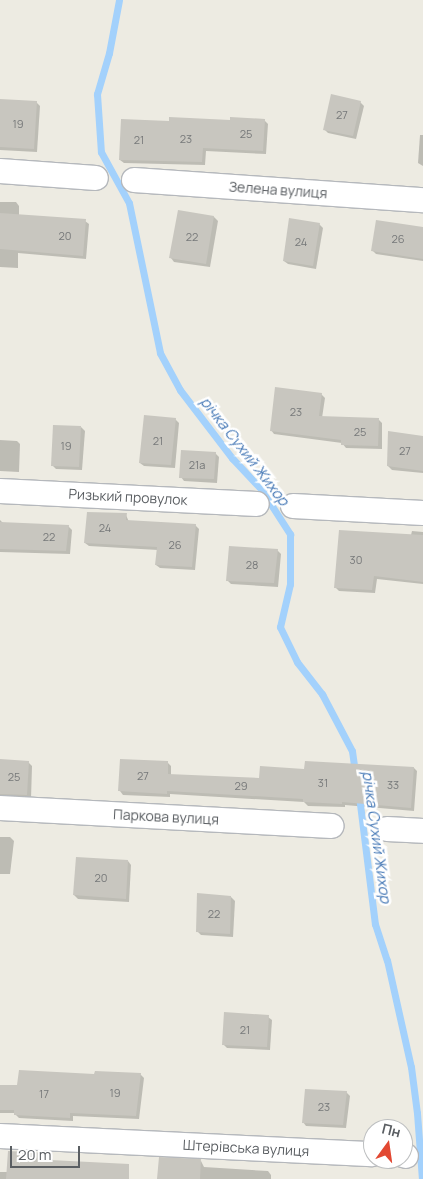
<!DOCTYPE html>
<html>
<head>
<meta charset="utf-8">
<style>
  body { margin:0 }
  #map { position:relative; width:423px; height:1179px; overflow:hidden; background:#edebe2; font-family:Manrope,sans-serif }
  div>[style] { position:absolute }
  .shadow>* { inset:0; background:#0003 }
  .stream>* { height:7px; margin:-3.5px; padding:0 3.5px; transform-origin:3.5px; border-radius:3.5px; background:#a3d1fc }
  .building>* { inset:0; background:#c8c6bf }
  .roads { filter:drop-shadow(1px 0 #b5b8bc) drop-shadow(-1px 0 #b5b8bc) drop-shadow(0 1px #b5b8bc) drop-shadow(0 -1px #b5b8bc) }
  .street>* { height:24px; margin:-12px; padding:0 12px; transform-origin:12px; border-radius:12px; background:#fff }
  span { translate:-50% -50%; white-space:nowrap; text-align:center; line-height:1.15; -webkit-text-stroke:5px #fff; paint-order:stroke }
  .number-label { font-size:11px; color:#767879 }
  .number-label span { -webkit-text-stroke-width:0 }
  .street-label { font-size:14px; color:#5a5e62 }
  .water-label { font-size:15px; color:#4477b5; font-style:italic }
  .north { position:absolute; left:363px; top:1119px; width:50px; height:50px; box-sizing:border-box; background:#fff; border:1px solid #bdbfc0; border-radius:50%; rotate:14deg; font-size:14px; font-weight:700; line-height:20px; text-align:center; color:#5a5e62 }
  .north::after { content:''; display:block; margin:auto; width:18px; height:22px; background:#e24832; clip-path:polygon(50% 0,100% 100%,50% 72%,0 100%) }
  .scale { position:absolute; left:10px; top:1146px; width:70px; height:22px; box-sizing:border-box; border:2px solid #5a5e62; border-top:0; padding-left:6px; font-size:15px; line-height:18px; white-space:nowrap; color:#5a5e62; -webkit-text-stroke:4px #fff; paint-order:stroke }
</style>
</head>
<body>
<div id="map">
  <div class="shadow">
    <div style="clip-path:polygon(0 100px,36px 102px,40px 106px,37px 152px,0 150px)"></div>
    <div style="clip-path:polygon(360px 102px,364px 106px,356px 139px,328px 133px,324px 129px)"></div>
    <div style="clip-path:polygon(264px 120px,268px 124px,266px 154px,206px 151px,205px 165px,124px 163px,120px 160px,170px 123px)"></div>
    <div style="clip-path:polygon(420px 135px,423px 135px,423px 166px,418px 163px)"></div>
    <div style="clip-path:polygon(0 202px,16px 202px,19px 206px,19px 215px,85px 221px,89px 224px,86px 259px,18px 253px,18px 268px,0 267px)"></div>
    <div style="clip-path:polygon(179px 211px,214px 217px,218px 221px,210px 267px,174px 262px,171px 258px)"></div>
    <div style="clip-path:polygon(319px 224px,323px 228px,316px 269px,288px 264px,284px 261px)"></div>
    <div style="clip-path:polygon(423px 229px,423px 261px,376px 254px,373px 251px)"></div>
    <div style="clip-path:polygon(321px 394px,325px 398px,322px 418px,379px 420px,382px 423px,382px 449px,346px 448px,342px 443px,274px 434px,271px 430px)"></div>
    <div style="clip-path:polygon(175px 419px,179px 423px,175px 468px,144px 466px,140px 463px)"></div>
    <div style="clip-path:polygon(81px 427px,85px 431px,82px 470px,56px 469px,52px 465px)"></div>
    <div style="clip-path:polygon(423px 437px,423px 473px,392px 470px,388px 466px)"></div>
    <div style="clip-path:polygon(0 440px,17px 441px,20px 444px,19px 472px,0 471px)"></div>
    <div style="clip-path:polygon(215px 453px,219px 457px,217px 483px,184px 481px,181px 477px)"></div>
    <div style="clip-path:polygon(126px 515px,129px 522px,195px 525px,199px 529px,195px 570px,160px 568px,156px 565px,158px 550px,89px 546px,85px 543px)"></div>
    <div style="clip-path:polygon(0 520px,3px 523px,68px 526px,72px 530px,70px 554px,0 552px)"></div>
    <div style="clip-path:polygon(412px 531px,423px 532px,423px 584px,377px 579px,375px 593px,339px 591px,335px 587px,411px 535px)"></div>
    <div style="clip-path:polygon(277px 550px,281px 554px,278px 587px,231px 584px,227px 580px)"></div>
    <div style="clip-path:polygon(0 761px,28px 762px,32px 766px,31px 799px,0 797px)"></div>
    <div style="clip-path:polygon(168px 763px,171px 766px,171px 775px,261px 780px,306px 770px,414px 768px,417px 771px,414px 811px,345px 805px,345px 807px,308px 806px,304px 802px,170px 794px,170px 797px,123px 795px,120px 791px)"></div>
    <div style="clip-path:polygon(0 837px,10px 837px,14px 841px,10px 874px,0 874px)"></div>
    <div style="clip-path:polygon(128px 861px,131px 865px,129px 902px,78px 899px,74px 895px)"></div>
    <div style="clip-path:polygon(231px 897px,235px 901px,233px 937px,201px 935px,197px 931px)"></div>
    <div style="clip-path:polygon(268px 1017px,272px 1020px,270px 1050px,227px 1048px,223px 1044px)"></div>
    <div style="clip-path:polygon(140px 1074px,144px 1078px,139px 1119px,73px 1116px,73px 1121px,19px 1118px,14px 1113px,0 1113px,0 1086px,18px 1086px)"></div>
    <div style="clip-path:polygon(346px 1092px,350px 1096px,346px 1128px,306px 1126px,303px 1122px)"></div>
    <div style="clip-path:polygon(50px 1154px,53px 1161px,113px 1179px,0 1179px,0 1172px,8px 1172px)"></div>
    <div style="clip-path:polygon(201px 1161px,204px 1167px,268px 1171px,271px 1175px,271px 1179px,159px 1179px)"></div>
  </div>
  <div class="stream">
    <div style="left:119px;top:0;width:54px;rotate:100.7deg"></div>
    <div style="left:109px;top:53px;width:43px;rotate:106.3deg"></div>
    <div style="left:97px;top:94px;width:58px;rotate:86.1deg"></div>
    <div style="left:101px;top:152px;width:58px;rotate:61.2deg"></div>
    <div style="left:129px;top:203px;width:153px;rotate:78.3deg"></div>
    <div style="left:160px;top:353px;width:42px;rotate:61.6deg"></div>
    <div style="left:180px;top:390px;width:86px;rotate:52.6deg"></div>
    <div style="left:232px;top:458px;width:42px;rotate:46.9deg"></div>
    <div style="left:261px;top:489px;width:54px;rotate:57.2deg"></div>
    <div style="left:290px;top:534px;width:50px;rotate:90deg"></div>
    <div style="left:290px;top:584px;width:44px;rotate:103.1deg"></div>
    <div style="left:280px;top:627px;width:39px;rotate:64deg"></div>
    <div style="left:297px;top:662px;width:41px;rotate:52deg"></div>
    <div style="left:322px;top:694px;width:64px;rotate:62.2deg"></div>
    <div style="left:352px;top:751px;width:22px;rotate:82deg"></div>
    <div style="left:359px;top:796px;width:129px;rotate:82.9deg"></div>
    <div style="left:375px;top:924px;width:38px;rotate:72deg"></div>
    <div style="left:387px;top:960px;width:110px;rotate:77.4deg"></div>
    <div style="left:411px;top:1067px;width:46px;rotate:82.6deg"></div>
    <div style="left:417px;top:1113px;width:66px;rotate:85.7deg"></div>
  </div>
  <div class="building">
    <div style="clip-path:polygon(331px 94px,361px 101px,353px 136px,323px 130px)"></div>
    <div style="clip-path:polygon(0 99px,37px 101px,34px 149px,0 147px)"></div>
    <div style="clip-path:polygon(169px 117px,230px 120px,230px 117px,265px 119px,263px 151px,203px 148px,202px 162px,119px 160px,121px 119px,169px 121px)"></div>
    <div style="clip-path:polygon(178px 210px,214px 216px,206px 264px,169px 258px)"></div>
    <div style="clip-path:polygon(0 213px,86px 219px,83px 256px,0 249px)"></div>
    <div style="clip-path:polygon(289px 218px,320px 223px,313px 266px,283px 261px)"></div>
    <div style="clip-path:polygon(376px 220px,423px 227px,423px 259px,371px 251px)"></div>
    <div style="clip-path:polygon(275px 387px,322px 393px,319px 416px,379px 418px,378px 446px,341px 445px,341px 440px,270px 431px)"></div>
    <div style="clip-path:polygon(144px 415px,176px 418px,171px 465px,139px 463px)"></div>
    <div style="clip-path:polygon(53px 425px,81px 426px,79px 467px,51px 466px)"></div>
    <div style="clip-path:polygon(388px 431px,423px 436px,423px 471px,387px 466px)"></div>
    <div style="clip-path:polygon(181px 450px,216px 452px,214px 479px,179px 478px)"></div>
    <div style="clip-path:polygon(87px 512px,127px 513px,126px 520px,196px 524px,192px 567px,155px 565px,157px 547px,84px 543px)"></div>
    <div style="clip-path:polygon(0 522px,69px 525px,66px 551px,0 549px)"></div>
    <div style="clip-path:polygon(339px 530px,423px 535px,423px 582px,374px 576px,372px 590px,334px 588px)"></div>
    <div style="clip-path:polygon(229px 546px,278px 549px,274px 583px,226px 581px)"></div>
    <div style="clip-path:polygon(0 759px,29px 761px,27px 795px,0 794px)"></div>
    <div style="clip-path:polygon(120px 759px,168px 761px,168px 774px,259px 778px,260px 766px,304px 769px,305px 761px,414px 767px,411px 808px,342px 802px,342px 804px,303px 802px,303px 799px,167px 791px,167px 794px,118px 791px)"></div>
    <div style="clip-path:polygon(76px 857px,128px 860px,126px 899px,73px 895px)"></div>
    <div style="clip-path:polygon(197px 893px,231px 896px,230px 934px,196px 932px)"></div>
    <div style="clip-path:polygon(224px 1012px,269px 1015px,267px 1047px,222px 1045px)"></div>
    <div style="clip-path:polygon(19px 1070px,94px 1074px,95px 1071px,141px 1073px,136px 1116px,70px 1113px,70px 1118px,14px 1115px,14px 1110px,0 1110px,0 1085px,17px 1085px)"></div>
    <div style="clip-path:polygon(305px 1089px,347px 1091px,343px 1125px,302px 1123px)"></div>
    <div style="clip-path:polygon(8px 1151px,50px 1153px,50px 1160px,129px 1164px,129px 1179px,6px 1179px)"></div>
    <div style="clip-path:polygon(159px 1157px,201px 1159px,200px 1179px,157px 1179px)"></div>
  </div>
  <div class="roads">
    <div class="street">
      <div style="left:0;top:171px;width:96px;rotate:4.2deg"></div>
      <div style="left:134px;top:180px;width:290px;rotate:4deg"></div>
      <div style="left:0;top:491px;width:257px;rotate:2.9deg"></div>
      <div style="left:293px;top:506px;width:130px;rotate:3.1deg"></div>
      <div style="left:0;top:808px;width:332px;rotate:3.1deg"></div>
      <div style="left:387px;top:829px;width:36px;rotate:3deg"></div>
      <div style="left:0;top:1136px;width:373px;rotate:2.8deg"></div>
      <div style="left:403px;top:1155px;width:3px;rotate:18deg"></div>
    </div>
  </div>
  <div class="number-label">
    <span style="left:342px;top:115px">27</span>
    <span style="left:18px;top:124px">19</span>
    <span style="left:246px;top:134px">25</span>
    <span style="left:186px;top:139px">23</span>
    <span style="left:139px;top:140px">21</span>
    <span style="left:65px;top:236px">20</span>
    <span style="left:192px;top:237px">22</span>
    <span style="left:398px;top:239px">26</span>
    <span style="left:301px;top:242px">24</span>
    <span style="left:296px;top:412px">23</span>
    <span style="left:360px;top:432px">25</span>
    <span style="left:158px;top:441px">21</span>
    <span style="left:66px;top:446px">19</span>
    <span style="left:405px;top:451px">27</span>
    <span style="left:197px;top:465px">21а</span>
    <span style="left:105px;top:528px">24</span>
    <span style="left:49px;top:537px">22</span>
    <span style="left:175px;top:545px">26</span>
    <span style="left:356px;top:560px">30</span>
    <span style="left:252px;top:565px">28</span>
    <span style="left:143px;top:776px">27</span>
    <span style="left:14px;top:777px">25</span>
    <span style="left:323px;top:783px">31</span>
    <span style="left:393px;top:785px">33</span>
    <span style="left:241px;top:786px">29</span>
    <span style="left:101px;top:878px">20</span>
    <span style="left:214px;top:914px">22</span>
    <span style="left:245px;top:1030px">21</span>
    <span style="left:115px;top:1093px">19</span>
    <span style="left:44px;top:1094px">17</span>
    <span style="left:324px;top:1107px">23</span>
  </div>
  <div class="street-label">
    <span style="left:278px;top:190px;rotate:4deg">Зелена вулиця</span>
    <span style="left:128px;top:497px;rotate:3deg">Ризький провулок</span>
    <span style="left:166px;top:817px;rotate:3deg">Паркова вулиця</span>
    <span style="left:246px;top:1148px;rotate:3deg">Штерівська вулиця</span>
  </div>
  <div class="water-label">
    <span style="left:245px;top:451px;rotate:52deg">річка Сухий Жихор</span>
    <span style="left:377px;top:837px;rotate:82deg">річка Сухий Жихор</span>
  </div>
  <div class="north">Пн</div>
  <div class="scale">20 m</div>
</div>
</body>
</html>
